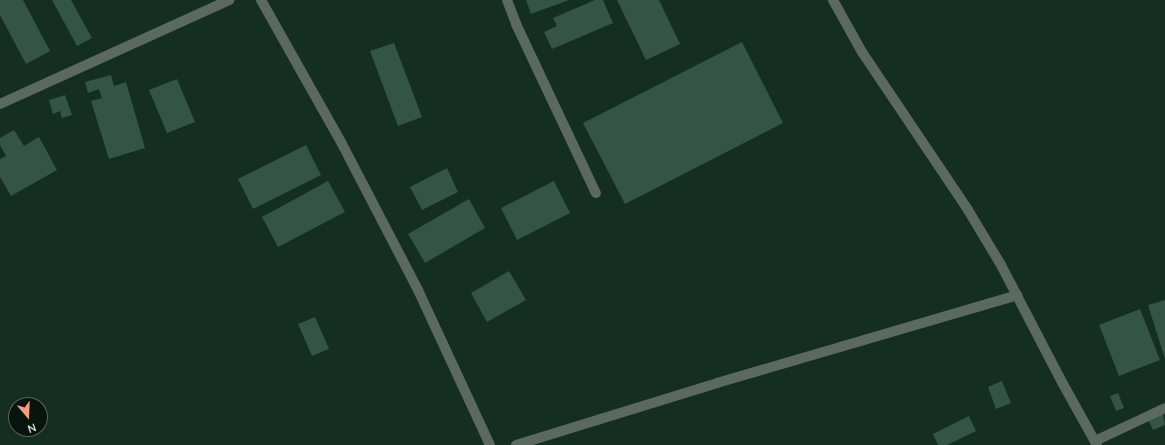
<!DOCTYPE html>
<html>
<head>
<meta charset="utf-8">
<style>
  body { margin:0 }
  #map { position:relative; width:1165px; height:445px; overflow:hidden; background:#152e24; font-family:"Nunito Sans",sans-serif }
  div>[style] { position:absolute }
  .building>* { inset:0; background:#335446 }
  .minor>* { height:10px; margin:-5px; padding:0 5px; transform-origin:5px; border-radius:5px; background:#5c6862 }
  span { translate:-50% -50%; white-space:nowrap; text-align:center; line-height:1.15; -webkit-text-stroke:4px #09140f; paint-order:stroke }
  .north { position:absolute; left:8px; top:397px; width:40px; height:40px; box-sizing:border-box; background:#09140f; border:1px solid #57635d; border-radius:50%; rotate:161deg; font-size:11px; font-weight:700; line-height:16px; text-align:center; color:#cbdad3 }
  .north::after { content:''; display:block; margin:auto; width:14px; height:18px; background:#f39f82; clip-path:polygon(50% 0,100% 100%,50% 72%,0 100%) }
</style>
</head>
<body>
<div id="map">
  <div class="building">
    <div style="clip-path:polygon(0 0,23px 0,50px 51px,26px 64px,0 15px)"></div>
    <div style="clip-path:polygon(52px 0,71px 0,92px 38px,77px 46px)"></div>
    <div style="clip-path:polygon(526px 0,569px 0,531px 14px)"></div>
    <div style="clip-path:polygon(595px 0,603px 0,613px 23px,552px 49px,544px 32px,557px 26px,553px 18px)"></div>
    <div style="clip-path:polygon(617px 0,659px 0,680px 44px,646px 60px)"></div>
    <div style="clip-path:polygon(742px 42px,783px 123px,625px 204px,583px 123px)"></div>
    <div style="clip-path:polygon(394px 43px,422px 117px,398px 126px,370px 51px)"></div>
    <div style="clip-path:polygon(111px 75px,114px 86px,126px 82px,145px 148px,109px 159px,91px 101px,102px 98px,99px 89px,88px 93px,85px 82px)"></div>
    <div style="clip-path:polygon(177px 79px,195px 122px,167px 133px,149px 90px)"></div>
    <div style="clip-path:polygon(65px 95px,72px 115px,62px 118px,60px 111px,53px 114px,49px 100px)"></div>
    <div style="clip-path:polygon(14px 130px,24px 146px,39px 137px,57px 170px,11px 196px,0 177px,0 159px,6px 156px,0 145px,0 138px)"></div>
    <div style="clip-path:polygon(306px 145px,321px 175px,253px 209px,238px 179px)"></div>
    <div style="clip-path:polygon(447px 168px,458px 192px,422px 210px,410px 187px)"></div>
    <div style="clip-path:polygon(328px 181px,345px 212px,278px 247px,262px 217px)"></div>
    <div style="clip-path:polygon(554px 181px,570px 213px,517px 240px,501px 208px)"></div>
    <div style="clip-path:polygon(469px 199px,485px 228px,425px 263px,408px 234px)"></div>
    <div style="clip-path:polygon(509px 271px,526px 300px,487px 322px,471px 293px)"></div>
    <div style="clip-path:polygon(1165px 300px,1165px 359px,1148px 305px)"></div>
    <div style="clip-path:polygon(1140px 309px,1160px 360px,1119px 376px,1099px 325px)"></div>
    <div style="clip-path:polygon(315px 317px,329px 349px,312px 356px,298px 324px)"></div>
    <div style="clip-path:polygon(1002px 381px,1011px 403px,996px 409px,988px 387px)"></div>
    <div style="clip-path:polygon(1118px 393px,1124px 408px,1116px 411px,1110px 396px)"></div>
    <div style="clip-path:polygon(1163px 413px,1165px 425px,1153px 430px,1148px 419px)"></div>
    <div style="clip-path:polygon(969px 416px,976px 431px,947px 445px,938px 445px,933px 434px)"></div>
  </div>
  <div class="minor">
    <div style="left:261px;top:0;width:163px;rotate:60.6deg"></div>
    <div style="left:341px;top:142px;width:167px;rotate:62.5deg"></div>
    <div style="left:418px;top:290px;width:171px;rotate:65.1deg"></div>
    <div style="left:507px;top:0;width:26px;rotate:69deg"></div>
    <div style="left:516px;top:24px;width:187px;rotate:64.7deg"></div>
    <div style="left:833px;top:0;width:60px;rotate:60.9deg"></div>
    <div style="left:862px;top:52px;width:190px;rotate:56.1deg"></div>
    <div style="left:968px;top:210px;width:64px;rotate:59deg"></div>
    <div style="left:1001px;top:265px;width:134px;rotate:62.5deg"></div>
    <div style="left:1063px;top:384px;width:70px;rotate:60.9deg"></div>
    <div style="left:0;top:104px;width:252px;rotate:-24.4deg"></div>
    <div style="left:1095px;top:441px;width:77px;rotate:-25.2deg"></div>
    <div style="left:516px;top:445px;width:210px;rotate:-17.1deg"></div>
    <div style="left:717px;top:383px;width:313px;rotate:-16.3deg"></div>
  </div>
  <div class="north">N</div>
</div>
</body>
</html>
